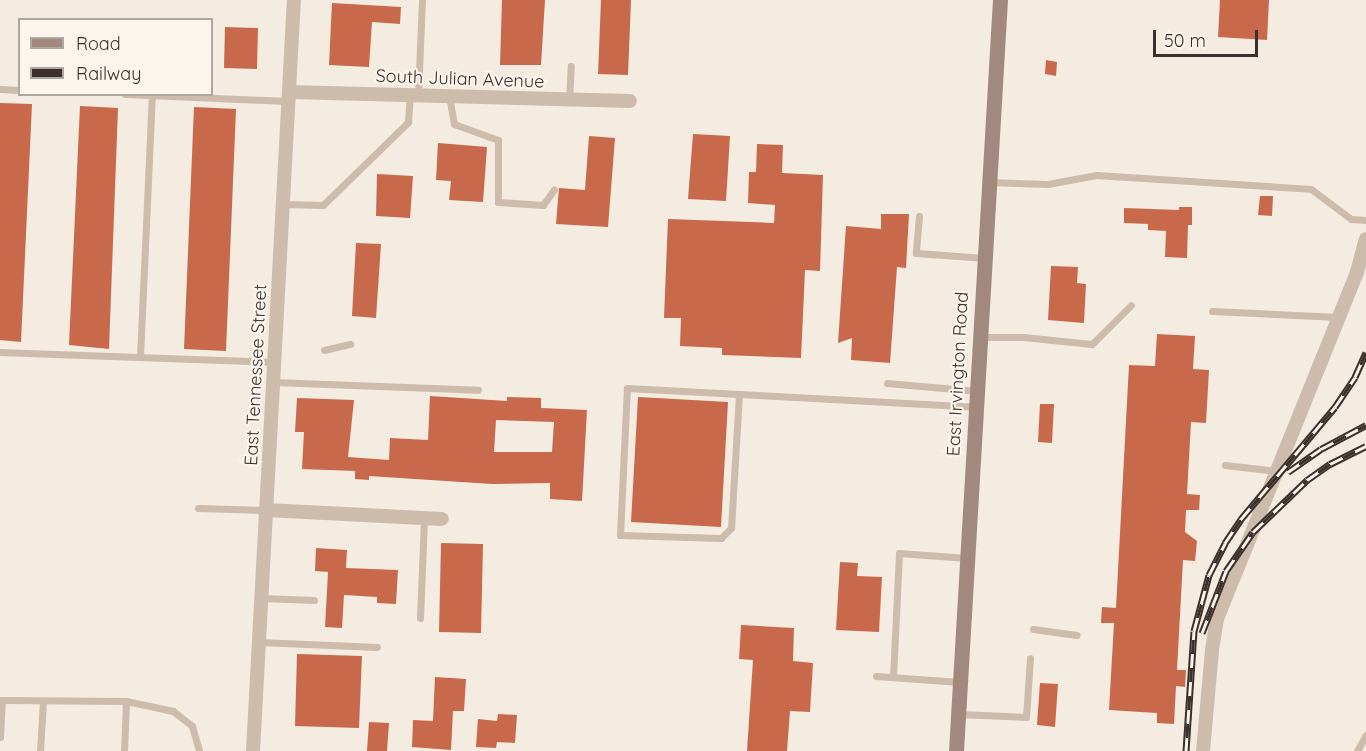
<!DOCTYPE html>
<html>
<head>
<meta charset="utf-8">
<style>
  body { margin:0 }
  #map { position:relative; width:1366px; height:751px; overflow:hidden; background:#f4ebe1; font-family:Quicksand,sans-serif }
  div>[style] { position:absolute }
  .building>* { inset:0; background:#c8694b }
  .lane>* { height:7px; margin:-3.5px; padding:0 3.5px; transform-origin:3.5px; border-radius:3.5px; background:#cdbbac }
  .street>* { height:14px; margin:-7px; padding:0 7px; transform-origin:7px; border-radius:7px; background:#cdbbac }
  .secondary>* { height:15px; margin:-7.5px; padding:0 7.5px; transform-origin:7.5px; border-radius:7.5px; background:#a18a7d }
  .rail>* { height:7px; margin-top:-3.5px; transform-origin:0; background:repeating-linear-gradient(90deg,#fbf5ee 0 14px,#3b302b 0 28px); box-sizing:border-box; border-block:2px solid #3b302b }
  span { translate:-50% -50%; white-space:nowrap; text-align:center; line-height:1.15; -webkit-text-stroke:4.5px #fbf5ee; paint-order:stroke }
  .street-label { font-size:18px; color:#3b302b }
  .legend { position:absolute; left:18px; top:18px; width:195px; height:78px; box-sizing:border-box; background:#fbf5ee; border:2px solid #aea6a0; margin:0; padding:8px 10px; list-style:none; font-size:18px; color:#3b302b }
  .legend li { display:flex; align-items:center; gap:12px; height:30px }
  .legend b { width:30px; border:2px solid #aea6a0 }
  .scale { position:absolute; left:1153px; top:30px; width:105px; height:27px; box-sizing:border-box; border:3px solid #3b302b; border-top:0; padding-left:8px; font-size:18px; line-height:21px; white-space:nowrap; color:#3b302b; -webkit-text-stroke:4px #fbf5ee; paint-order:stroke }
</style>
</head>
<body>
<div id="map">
  <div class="building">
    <div style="clip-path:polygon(502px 0,545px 0,541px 65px,500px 65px)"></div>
    <div style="clip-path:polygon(601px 0,631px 0,628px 75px,598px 74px)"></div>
    <div style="clip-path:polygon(1220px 0,1269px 0,1267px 40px,1218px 37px)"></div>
    <div style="clip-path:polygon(332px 3px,401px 7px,400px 24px,372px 22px,369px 67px,329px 65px)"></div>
    <div style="clip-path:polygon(225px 27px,258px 28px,257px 69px,224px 68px)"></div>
    <div style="clip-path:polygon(1046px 60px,1057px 62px,1056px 76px,1045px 74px)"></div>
    <div style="clip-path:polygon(0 103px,32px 104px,21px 342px,0 340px)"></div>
    <div style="clip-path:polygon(80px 106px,118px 108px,109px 349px,69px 345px)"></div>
    <div style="clip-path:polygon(194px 107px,236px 109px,226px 351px,184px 349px)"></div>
    <div style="clip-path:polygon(693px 134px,730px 136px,726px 201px,688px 199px)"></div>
    <div style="clip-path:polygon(589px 136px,615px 138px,608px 227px,556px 224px,559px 188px,585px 190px)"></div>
    <div style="clip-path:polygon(438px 143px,487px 147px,483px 202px,449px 200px,451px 181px,436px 180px)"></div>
    <div style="clip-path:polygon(757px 144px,783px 145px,782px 173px,823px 175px,820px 271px,805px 270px,801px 358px,722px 355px,722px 348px,680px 346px,681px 318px,664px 318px,668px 219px,774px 223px,775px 205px,748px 203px,749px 172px,756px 172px)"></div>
    <div style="clip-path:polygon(377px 174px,413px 176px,410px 218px,376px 216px)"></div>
    <div style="clip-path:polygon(1260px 196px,1273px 196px,1272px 216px,1258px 215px)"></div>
    <div style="clip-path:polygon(1179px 207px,1192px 207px,1192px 225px,1188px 225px,1187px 258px,1165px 257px,1166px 231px,1148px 230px,1148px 224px,1124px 223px,1124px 208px,1179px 210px)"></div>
    <div style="clip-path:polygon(881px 214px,909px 214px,906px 268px,897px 267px,890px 363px,851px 360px,852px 338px,838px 343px,846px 226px,881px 229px)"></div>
    <div style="clip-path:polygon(356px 243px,381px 244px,376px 318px,352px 316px)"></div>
    <div style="clip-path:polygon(1051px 266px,1078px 267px,1077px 283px,1086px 284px,1084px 323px,1048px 320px)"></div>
    <div style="clip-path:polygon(1157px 334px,1195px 336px,1193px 369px,1209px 370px,1206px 423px,1191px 422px,1187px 494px,1200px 495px,1199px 510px,1186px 510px,1185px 532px,1197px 541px,1195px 561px,1183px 560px,1177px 670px,1186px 670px,1185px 687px,1176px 686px,1174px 724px,1157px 723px,1157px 713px,1109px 710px,1114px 623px,1101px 623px,1102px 607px,1116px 608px,1129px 365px,1155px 366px)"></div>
    <div style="clip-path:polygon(evenodd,430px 396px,507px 401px,507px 397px,541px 398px,541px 408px,587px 410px,582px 501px,550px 499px,550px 483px,492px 484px,369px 476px,369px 480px,355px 479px,355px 471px,302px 469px,304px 432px,295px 432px,297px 398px,354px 400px,348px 457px,389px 460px,390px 438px,428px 440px,430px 396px,496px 420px,554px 422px,552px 452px,494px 452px,496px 420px)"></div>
    <div style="clip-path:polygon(638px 397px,728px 402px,721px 527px,631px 522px)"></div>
    <div style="clip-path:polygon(1040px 404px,1054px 404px,1052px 443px,1038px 442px)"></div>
    <div style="clip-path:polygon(441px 543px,483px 544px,481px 633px,439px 632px)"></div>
    <div style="clip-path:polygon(316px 548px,347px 550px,346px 568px,398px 570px,396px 604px,377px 603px,377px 597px,344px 595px,342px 628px,325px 627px,328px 572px,315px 571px)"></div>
    <div style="clip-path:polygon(840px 562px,858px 563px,857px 576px,882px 577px,879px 632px,836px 630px)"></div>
    <div style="clip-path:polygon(741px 625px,794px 628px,793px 661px,813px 663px,810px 712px,790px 711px,787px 751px,747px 751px,753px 660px,739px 659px)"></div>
    <div style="clip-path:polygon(297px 654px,362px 656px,359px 728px,295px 726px)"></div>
    <div style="clip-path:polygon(435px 677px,466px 679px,464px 711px,453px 711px,451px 750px,412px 747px,413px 720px,433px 721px)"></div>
    <div style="clip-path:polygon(1040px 683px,1058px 684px,1055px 727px,1037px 725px)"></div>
    <div style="clip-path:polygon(498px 714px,517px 715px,515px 743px,497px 742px,496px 748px,476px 747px,478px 719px,497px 721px)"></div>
    <div style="clip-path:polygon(369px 722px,389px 723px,387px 751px,367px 751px)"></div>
  </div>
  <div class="lane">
    <div style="left:0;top:89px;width:20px;rotate:3deg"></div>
    <div style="left:125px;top:94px;width:163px;rotate:2.5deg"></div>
    <div style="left:418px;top:95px;width:95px;rotate:-87.6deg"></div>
    <div style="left:449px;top:96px;width:28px;rotate:80deg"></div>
    <div style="left:454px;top:124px;width:47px;rotate:20deg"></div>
    <div style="left:498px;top:140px;width:62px;rotate:90deg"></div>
    <div style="left:498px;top:202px;width:45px;rotate:3.8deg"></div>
    <div style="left:543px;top:205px;width:19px;rotate:-55deg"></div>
    <div style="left:569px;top:100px;width:34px;rotate:-87deg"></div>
    <div style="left:989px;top:182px;width:59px;rotate:1.9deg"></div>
    <div style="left:1048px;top:184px;width:49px;rotate:-10.6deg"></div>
    <div style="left:1096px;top:175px;width:215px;rotate:3.7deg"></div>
    <div style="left:1311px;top:189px;width:50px;rotate:36.9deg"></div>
    <div style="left:1351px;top:219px;width:15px;rotate:4deg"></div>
    <div style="left:283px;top:204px;width:40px;rotate:1.4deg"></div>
    <div style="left:323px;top:205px;width:119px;rotate:-44.3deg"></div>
    <div style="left:408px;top:122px;width:27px;rotate:-86deg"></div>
    <div style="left:919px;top:216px;width:37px;rotate:95deg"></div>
    <div style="left:916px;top:253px;width:69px;rotate:4.1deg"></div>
    <div style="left:1212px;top:311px;width:126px;rotate:2.7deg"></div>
    <div style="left:980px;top:337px;width:43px"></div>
    <div style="left:1023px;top:337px;width:69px;rotate:5.8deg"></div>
    <div style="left:1092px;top:344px;width:55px;rotate:-45deg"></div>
    <div style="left:324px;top:350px;width:27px;rotate:-13deg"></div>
    <div style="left:0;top:352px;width:274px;rotate:2.1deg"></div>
    <div style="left:140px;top:357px;width:261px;rotate:-87.4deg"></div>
    <div style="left:273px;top:382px;width:205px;rotate:2.2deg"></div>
    <div style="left:887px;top:383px;width:90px;rotate:5.1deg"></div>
    <div style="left:739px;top:394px;width:134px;rotate:93.4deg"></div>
    <div style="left:731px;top:528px;width:14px;rotate:135deg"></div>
    <div style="left:721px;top:538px;width:101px;rotate:-178.3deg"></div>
    <div style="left:620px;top:535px;width:147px;rotate:-87.3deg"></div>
    <div style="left:627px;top:388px;width:112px;rotate:3.1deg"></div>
    <div style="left:739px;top:394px;width:237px;rotate:3.1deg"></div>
    <div style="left:1225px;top:465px;width:52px;rotate:6.6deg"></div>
    <div style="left:198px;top:508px;width:68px;rotate:1.7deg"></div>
    <div style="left:261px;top:598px;width:53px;rotate:2.2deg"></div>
    <div style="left:420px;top:618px;width:100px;rotate:-87.7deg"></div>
    <div style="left:1033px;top:629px;width:44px;rotate:7.8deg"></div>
    <div style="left:259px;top:642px;width:118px;rotate:2.4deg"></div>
    <div style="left:876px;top:676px;width:84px;rotate:4.1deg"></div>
    <div style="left:893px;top:677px;width:124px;rotate:-87.2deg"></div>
    <div style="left:899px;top:553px;width:68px;rotate:4.2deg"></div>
    <div style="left:958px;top:714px;width:68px;rotate:2.5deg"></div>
    <div style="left:1026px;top:717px;width:59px;rotate:-86.1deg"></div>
    <div style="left:0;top:737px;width:37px;rotate:-87deg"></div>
    <div style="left:2px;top:700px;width:124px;rotate:0.5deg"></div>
    <div style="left:126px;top:701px;width:48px;rotate:12deg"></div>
    <div style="left:173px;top:711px;width:24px;rotate:38deg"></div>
    <div style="left:192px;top:726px;width:26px;rotate:74deg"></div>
    <div style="left:40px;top:751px;width:50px;rotate:-86.6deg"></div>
    <div style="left:124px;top:751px;width:50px;rotate:-87.7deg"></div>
    <div style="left:1357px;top:751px;width:18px;rotate:-61deg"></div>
  </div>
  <div class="street">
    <div style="left:289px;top:92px;width:341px;rotate:1.5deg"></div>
    <div style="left:266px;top:510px;width:176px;rotate:2.9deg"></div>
    <div style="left:253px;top:751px;width:752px;rotate:-86.88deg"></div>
    <div style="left:1203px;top:751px;width:101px;rotate:-84.9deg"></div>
    <div style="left:1212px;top:650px;width:31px;rotate:-81deg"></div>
    <div style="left:1217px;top:619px;width:374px;rotate:-68deg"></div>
    <div style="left:1357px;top:272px;width:34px;rotate:-75deg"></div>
  </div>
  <div class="secondary">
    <div style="left:956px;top:751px;width:752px;rotate:-86.65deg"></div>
  </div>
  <div class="rail">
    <div style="left:1288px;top:472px;width:40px;rotate:-34.9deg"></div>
    <div style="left:1321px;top:449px;width:51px;rotate:-28.1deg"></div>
    <div style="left:1202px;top:633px;width:66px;rotate:-68.8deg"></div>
    <div style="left:1226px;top:571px;width:47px;rotate:-55.3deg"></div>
    <div style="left:1253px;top:532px;width:75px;rotate:-43.9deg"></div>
    <div style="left:1307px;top:480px;width:28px;rotate:-35deg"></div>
    <div style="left:1330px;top:464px;width:40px;rotate:-26.6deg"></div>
    <div style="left:1186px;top:751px;width:120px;rotate:-86.2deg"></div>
    <div style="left:1194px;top:631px;width:58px;rotate:-75deg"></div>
    <div style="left:1209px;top:575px;width:36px;rotate:-63deg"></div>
    <div style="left:1225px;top:543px;width:29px;rotate:-56deg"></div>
    <div style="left:1241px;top:519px;width:146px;rotate:-50deg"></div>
    <div style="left:1335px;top:407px;width:36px;rotate:-56deg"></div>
    <div style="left:1355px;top:377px;width:27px;rotate:-66deg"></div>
  </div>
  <div class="street-label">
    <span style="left:460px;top:79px;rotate:2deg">South Julian Avenue</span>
    <span style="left:958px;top:374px;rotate:-87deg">East Irvington Road</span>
    <span style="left:256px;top:375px;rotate:-87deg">East Tennessee Street</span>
  </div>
  <ul class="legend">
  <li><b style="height:8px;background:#a18a7d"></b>Road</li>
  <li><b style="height:8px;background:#3b302b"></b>Railway</li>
  </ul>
  <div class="scale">50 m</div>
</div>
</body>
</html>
